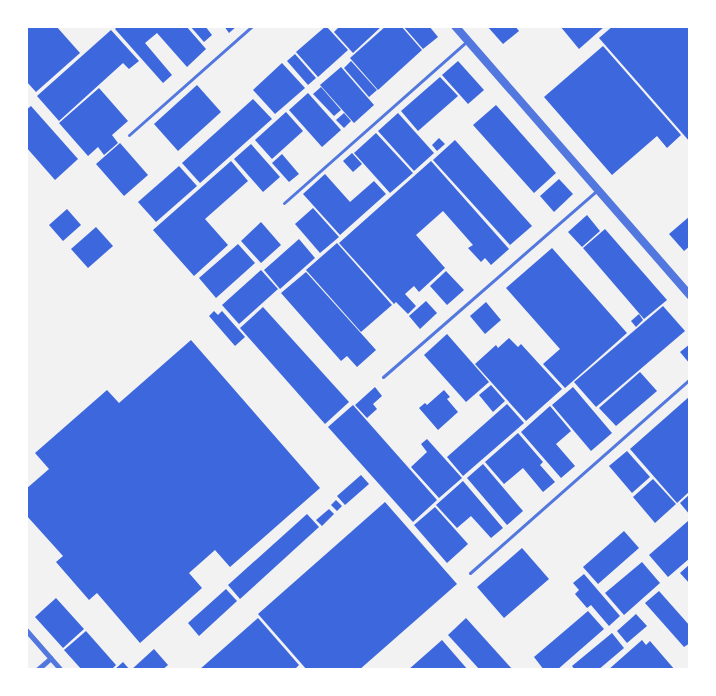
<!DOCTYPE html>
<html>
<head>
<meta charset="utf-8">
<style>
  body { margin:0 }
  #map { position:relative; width:716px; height:696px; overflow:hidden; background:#f2f2f2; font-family:Merriweather,serif }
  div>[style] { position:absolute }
  .building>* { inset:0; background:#3d67dc }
  .service>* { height:3px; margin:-1.5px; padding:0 1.5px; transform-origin:1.5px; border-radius:1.5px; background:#5277de }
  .minor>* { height:5px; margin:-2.5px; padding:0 2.5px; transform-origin:2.5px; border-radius:2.5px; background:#5277de }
  .tertiary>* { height:8px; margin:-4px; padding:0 4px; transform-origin:4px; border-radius:4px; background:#5277de }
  span { translate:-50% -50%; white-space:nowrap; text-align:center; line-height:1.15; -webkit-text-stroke:5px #fff; paint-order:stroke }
  .frame { position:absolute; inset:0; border:28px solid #fff; pointer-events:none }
</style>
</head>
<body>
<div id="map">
  <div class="building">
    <div style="clip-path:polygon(30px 26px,56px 26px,80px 53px,36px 92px,26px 81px,26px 30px)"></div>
    <div style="clip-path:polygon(118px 26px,186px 26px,206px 49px,187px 67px,157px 33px,145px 43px,172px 75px,163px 83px,115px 29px)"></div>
    <div style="clip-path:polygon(190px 26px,205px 26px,212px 35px,204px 42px)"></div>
    <div style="clip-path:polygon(224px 26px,237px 26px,229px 33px)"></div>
    <div style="clip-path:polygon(326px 26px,348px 50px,318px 77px,296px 52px)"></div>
    <div style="clip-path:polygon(340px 26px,382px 26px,353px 53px,334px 32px)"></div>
    <div style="clip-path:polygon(386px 26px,401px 26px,422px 50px,378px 90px,350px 58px)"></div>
    <div style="clip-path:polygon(403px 26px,429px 26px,438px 37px,423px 49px)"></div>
    <div style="clip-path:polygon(487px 26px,515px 26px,519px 31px,503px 44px)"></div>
    <div style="clip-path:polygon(560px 26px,605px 26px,579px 49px)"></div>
    <div style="clip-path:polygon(613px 26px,690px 26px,690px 142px,599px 38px)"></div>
    <div style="clip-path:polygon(111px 30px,139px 61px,129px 69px,123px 63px,59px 121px,37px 96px)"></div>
    <div style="clip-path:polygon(603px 46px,681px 135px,667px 148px,657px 136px,612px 175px,544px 97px)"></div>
    <div style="clip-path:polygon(295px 54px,316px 78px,308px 85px,287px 61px)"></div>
    <div style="clip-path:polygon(351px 61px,377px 90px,369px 97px,344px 68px)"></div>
    <div style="clip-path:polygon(458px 61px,484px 90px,468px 104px,442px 75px)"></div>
    <div style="clip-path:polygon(282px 63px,305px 88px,275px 114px,253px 90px)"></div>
    <div style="clip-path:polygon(341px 67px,374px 105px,354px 123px,320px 85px)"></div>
    <div style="clip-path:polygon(440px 77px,458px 96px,418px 131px,401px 111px)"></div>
    <div style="clip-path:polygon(197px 85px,221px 112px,178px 151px,154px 124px)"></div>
    <div style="clip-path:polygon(321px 87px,341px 110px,334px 116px,313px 94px)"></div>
    <div style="clip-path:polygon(99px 88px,128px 121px,112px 135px,118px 143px,104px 155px,98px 147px,88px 156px,59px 123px)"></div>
    <div style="clip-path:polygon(308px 93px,341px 130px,322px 147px,289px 110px)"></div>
    <div style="clip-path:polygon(253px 99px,272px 119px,200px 183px,182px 163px)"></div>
    <div style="clip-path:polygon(496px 105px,556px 173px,534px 193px,473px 125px)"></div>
    <div style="clip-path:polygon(31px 106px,78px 159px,55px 180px,26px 147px,26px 110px)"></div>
    <div style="clip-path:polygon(286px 112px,303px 131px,272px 159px,255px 140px)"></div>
    <div style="clip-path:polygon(344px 113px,351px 121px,344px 128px,336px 120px)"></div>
    <div style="clip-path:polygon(398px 113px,434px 153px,414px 171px,378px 131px)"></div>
    <div style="clip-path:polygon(376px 133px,413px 173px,390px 193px,354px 153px)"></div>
    <div style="clip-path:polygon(439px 138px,445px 144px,437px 151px,432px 145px)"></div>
    <div style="clip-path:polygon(455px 140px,532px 226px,510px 245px,433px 160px)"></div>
    <div style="clip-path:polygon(120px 143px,148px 175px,124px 196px,96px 164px)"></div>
    <div style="clip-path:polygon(251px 144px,280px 177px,263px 192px,234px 159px)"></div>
    <div style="clip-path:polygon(352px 153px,362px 164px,353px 172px,343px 161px)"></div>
    <div style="clip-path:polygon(282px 154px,299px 174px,289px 182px,272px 163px)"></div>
    <div style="clip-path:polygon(231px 161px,248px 181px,205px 219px,228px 245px,194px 276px,153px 230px)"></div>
    <div style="clip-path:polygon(431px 161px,509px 249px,491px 265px,485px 258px,481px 262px,468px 248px,473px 245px,443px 211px,416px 235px,445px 268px,419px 292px,414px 286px,405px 294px,416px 306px,408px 314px,396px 302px,394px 304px,339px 243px)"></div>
    <div style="clip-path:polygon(179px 166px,197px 186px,156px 222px,138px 202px)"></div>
    <div style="clip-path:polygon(325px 174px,350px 202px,374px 181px,386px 194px,340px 235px,303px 194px)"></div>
    <div style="clip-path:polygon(559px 179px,573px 194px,554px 212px,540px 196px)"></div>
    <div style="clip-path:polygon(313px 208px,339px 237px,320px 253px,295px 224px)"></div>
    <div style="clip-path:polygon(67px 209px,81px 225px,63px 241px,49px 225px)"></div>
    <div style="clip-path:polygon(587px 215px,600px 231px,582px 247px,568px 232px)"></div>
    <div style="clip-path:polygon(690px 216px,690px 246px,684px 251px,669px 234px)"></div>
    <div style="clip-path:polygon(261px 222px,281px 245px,261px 263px,241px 241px)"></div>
    <div style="clip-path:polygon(96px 227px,113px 246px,88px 268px,71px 249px)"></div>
    <div style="clip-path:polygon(605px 229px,667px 300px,644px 319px,583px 248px)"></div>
    <div style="clip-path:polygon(299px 239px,315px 258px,280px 289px,264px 270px)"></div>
    <div style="clip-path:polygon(337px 243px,392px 305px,361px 332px,306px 270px)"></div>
    <div style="clip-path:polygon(238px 244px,255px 263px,216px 298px,199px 278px)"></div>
    <div style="clip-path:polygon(552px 248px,627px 333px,565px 388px,543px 364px,560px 349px,506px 288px)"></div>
    <div style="clip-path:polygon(261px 270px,278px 289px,239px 324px,222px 305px)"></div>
    <div style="clip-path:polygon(446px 271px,464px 290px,447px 305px,430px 286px)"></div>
    <div style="clip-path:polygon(306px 272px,376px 350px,357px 367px,347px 356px,341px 361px,281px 293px)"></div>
    <div style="clip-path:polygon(426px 301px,437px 313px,420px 329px,409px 316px)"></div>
    <div style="clip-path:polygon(486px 302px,501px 320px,485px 334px,470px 316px)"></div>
    <div style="clip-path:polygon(663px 306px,685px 331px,596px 407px,574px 382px)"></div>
    <div style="clip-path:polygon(263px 307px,349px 402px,325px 424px,240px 328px)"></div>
    <div style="clip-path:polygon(214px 311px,218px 315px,222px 311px,245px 337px,235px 346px,209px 316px)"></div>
    <div style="clip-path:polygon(639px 314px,643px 320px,636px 327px,631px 321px)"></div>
    <div style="clip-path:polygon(447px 334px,489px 382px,466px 402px,424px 355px)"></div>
    <div style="clip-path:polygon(509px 338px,518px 347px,521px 344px,562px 389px,526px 421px,475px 364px,496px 345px,498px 348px)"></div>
    <div style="clip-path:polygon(191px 340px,320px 488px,230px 567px,215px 550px,189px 573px,202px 588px,140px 643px,97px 593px,89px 600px,56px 562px,63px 556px,26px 515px,26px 489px,49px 469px,35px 453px,107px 390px,119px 403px)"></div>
    <div style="clip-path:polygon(690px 344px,690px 364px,680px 352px)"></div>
    <div style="clip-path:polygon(640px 372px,657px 391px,616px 426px,599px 408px)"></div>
    <div style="clip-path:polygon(491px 385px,505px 401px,493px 412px,479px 395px)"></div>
    <div style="clip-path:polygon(375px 387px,382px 396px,373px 404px,377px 409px,367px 418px,355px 405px)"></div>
    <div style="clip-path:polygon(573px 387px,612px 433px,591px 451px,552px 405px)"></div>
    <div style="clip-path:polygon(444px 390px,450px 397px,447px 399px,458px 412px,438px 430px,419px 408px,425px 403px,427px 405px)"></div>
    <div style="clip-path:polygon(690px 396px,690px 491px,677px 503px,630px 449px)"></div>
    <div style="clip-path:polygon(507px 404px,524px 423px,463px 476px,447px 457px)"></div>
    <div style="clip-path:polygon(353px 405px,437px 500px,413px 522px,328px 427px)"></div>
    <div style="clip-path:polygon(550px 406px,571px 431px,556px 444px,575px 466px,561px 478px,521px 432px)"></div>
    <div style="clip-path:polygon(518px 433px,543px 462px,540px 465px,555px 482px,543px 492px,523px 468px,504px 484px,485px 462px)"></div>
    <div style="clip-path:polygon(427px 439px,462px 478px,439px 498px,411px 467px,427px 452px,421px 444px)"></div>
    <div style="clip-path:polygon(627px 451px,650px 477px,632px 493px,609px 466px)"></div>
    <div style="clip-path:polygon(483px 464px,523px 511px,507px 525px,467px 478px)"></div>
    <div style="clip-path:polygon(361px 475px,369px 484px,345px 505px,337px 496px)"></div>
    <div style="clip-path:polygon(653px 479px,676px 504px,655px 523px,633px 497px)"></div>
    <div style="clip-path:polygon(463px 481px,503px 528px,491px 538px,471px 516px,457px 528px,436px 505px)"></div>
    <div style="clip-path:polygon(690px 494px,690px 515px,680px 503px)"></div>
    <div style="clip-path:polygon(336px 500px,342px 506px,337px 511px,331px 505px)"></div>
    <div style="clip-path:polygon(385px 502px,457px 584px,359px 670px,307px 670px,258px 614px)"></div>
    <div style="clip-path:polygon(435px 507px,468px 544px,447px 563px,414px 525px)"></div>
    <div style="clip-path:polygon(329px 509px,334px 514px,322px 526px,316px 520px)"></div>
    <div style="clip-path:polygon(307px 514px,319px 527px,240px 599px,228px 585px)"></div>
    <div style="clip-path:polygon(688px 521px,690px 558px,668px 577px,649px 555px)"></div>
    <div style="clip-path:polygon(624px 531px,639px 548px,598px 584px,583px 567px)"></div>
    <div style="clip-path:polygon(522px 548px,549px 579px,504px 618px,477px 587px)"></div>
    <div style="clip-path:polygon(642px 562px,660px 583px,624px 615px,605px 593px)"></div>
    <div style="clip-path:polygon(690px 564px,690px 584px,680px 573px)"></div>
    <div style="clip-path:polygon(584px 574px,620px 616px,609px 626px,591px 605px,587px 608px,575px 594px,579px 590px,573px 583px)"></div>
    <div style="clip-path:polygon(226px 589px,237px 601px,199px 636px,188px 623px)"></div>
    <div style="clip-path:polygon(659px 591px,690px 626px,690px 643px,684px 647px,645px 603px)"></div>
    <div style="clip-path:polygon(56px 598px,84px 629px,63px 648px,35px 617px)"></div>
    <div style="clip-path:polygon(588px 611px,604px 629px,557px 670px,544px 670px,534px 657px)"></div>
    <div style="clip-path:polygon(636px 614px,647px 626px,627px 643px,617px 631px)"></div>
    <div style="clip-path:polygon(258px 618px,299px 665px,294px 670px,199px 670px)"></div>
    <div style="clip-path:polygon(466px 618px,513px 670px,480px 670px,448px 635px)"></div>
    <div style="clip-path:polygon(86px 631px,116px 665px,111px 670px,82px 670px,64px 650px)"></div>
    <div style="clip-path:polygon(612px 633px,624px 648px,598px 670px,575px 670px,572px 666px)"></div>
    <div style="clip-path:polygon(442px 640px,468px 670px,408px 670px)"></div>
    <div style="clip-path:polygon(642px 640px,646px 645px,650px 641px,675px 670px,608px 670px)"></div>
    <div style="clip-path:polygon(154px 649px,168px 665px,162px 670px,131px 670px)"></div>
    <div style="clip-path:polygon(123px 662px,130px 670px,114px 670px)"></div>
  </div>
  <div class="service">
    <div style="left:129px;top:135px;width:164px;rotate:-41.5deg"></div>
    <div style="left:284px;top:203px;width:244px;rotate:-41.5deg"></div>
    <div style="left:383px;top:377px;width:284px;rotate:-41.1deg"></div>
    <div style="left:470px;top:573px;width:293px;rotate:-41.4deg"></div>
  </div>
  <div class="minor">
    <div style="left:26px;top:630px;width:53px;rotate:48.8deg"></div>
    <div style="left:37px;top:670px;width:18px;rotate:-41deg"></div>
  </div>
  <div class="tertiary">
    <div style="left:455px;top:26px;width:357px;rotate:48.9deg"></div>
  </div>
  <div class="frame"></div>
</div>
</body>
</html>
